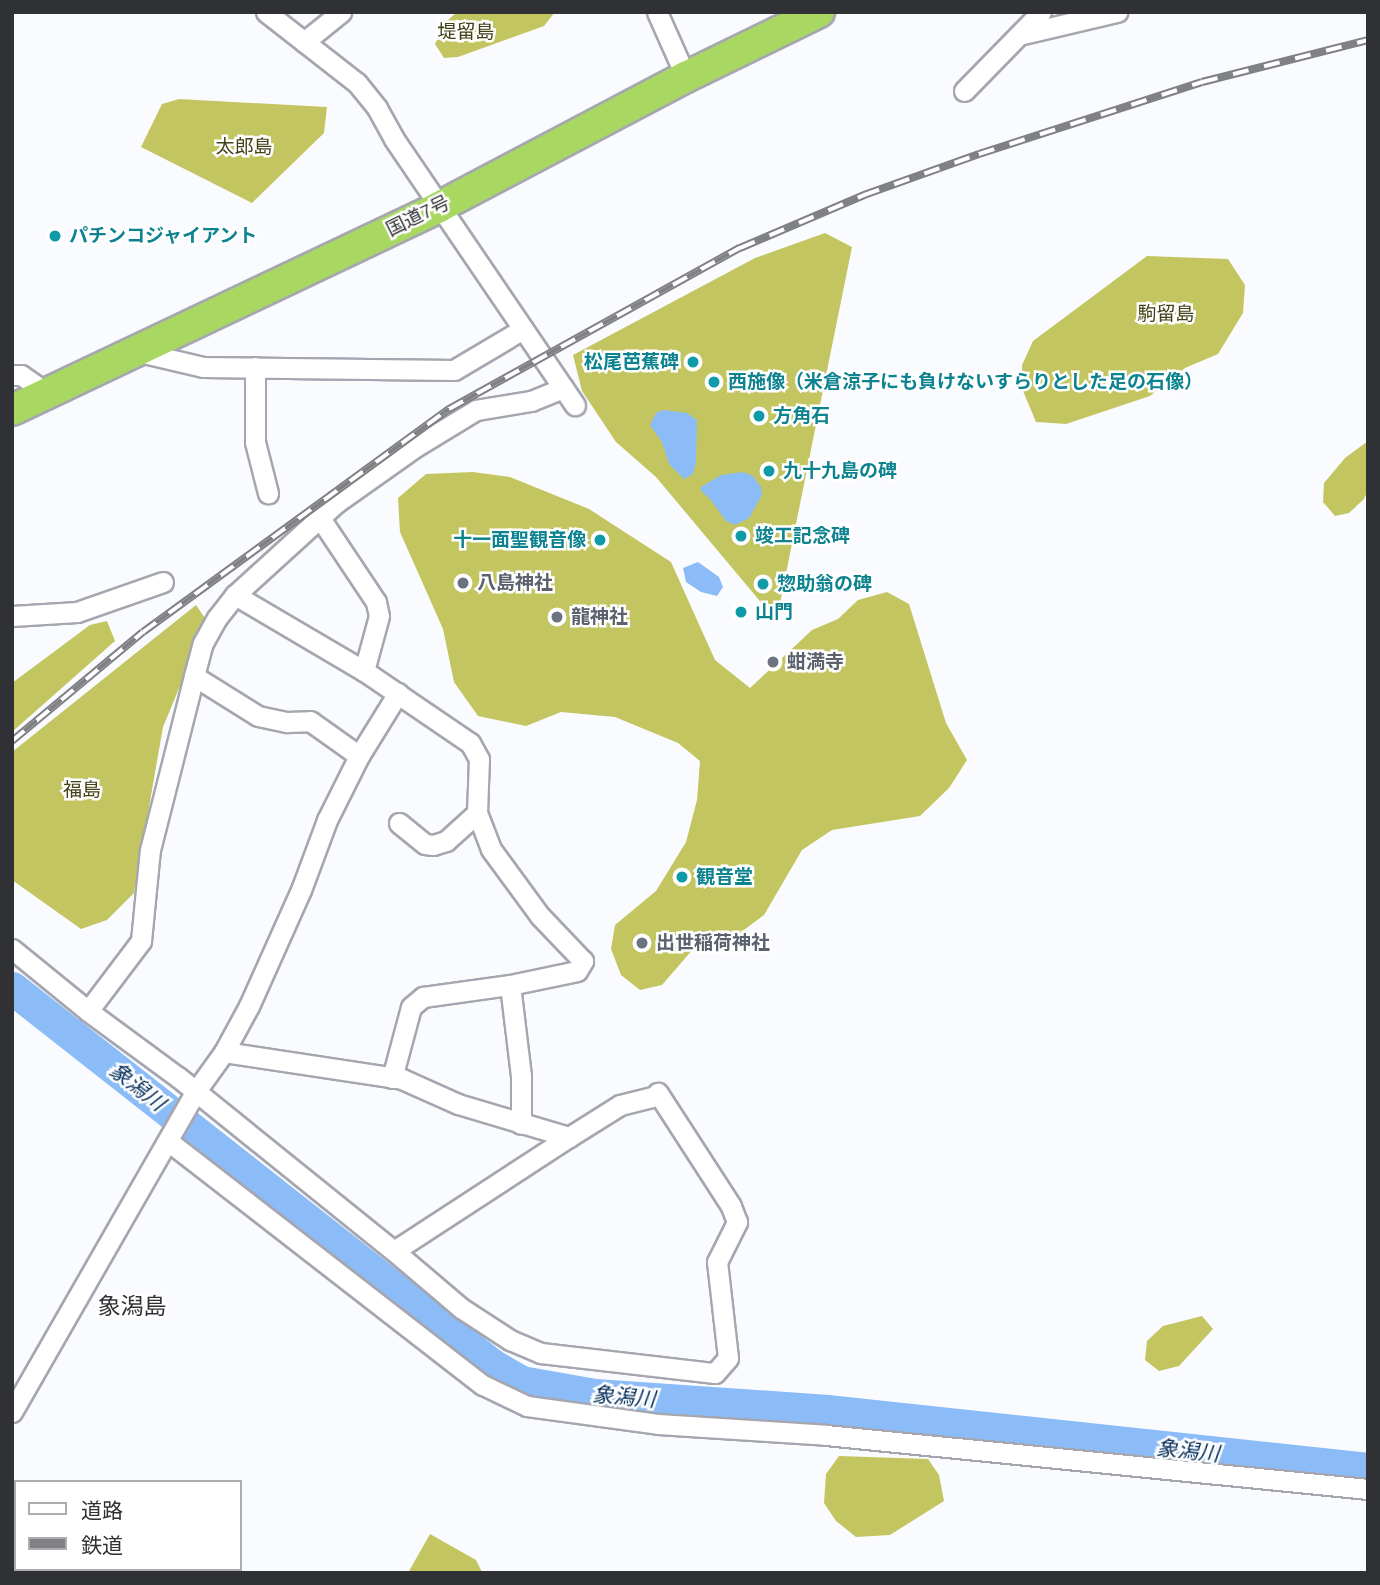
<!DOCTYPE html>
<html>
<head>
<meta charset="utf-8">
<style>
  body { margin:0 }
  #map { position:relative; width:1380px; height:1585px; overflow:hidden; background:#fafbff; font-family:Ubuntu,"Noto Sans JP",sans-serif }
  div>[style] { position:absolute }
  .forest>* { inset:0; background:#c3c561 }
  .water>* { inset:0; background:#8cbcf7 }
  .river>* { height:33px; margin:-16.5px; padding:0 16.5px; transform-origin:16.5px; border-radius:16.5px; background:#8cbcf7 }
  .roads { filter:drop-shadow(2px 0 #a5a6b0) drop-shadow(-2px 0 #a5a6b0) drop-shadow(0 2px #a5a6b0) drop-shadow(0 -2px #a5a6b0) }
  .minor>* { height:19px; margin:-9.5px; padding:0 9.5px; transform-origin:9.5px; border-radius:9.5px; background:#fff }
  .highway>* { height:30px; margin:-15px; padding:0 15px; transform-origin:15px; border-radius:15px; background:#a8d862 }
  .rail>* { height:8px; margin-top:-4px; transform-origin:0; background:repeating-linear-gradient(90deg,#fff 0 16px,#808185 0 32px); box-sizing:border-box; border-block:2px solid #808185 }
  .dots>* { width:19px; height:19px; translate:-50% -50%; box-sizing:border-box; border:4px solid #fff; border-radius:50% }
  span { translate:-50% -50%; white-space:nowrap; text-align:center; line-height:1.15; -webkit-text-stroke:5px #fff; paint-order:stroke }
  .park-label { font-size:19px; color:#414218 }
  .street-label { font-size:19px; color:#303135 }
  .culture-label { font-size:19px; color:#0d838f; font-weight:700 }
  .left { translate:0 -50%; text-align:left }
  .right { translate:-100% -50%; text-align:right }
  .worship-label { font-size:19px; color:#5b616d; font-weight:700 }
  .water-label { font-size:21px; color:#002a57; font-style:italic }
  .quarter-label { font-size:23px; color:#303135 }
  .frame { position:absolute; inset:0; border:14px solid #303135; pointer-events:none }
  .legend { position:absolute; left:14px; top:1480px; width:228px; height:91px; box-sizing:border-box; background:#fff; border:2px solid #acadae; margin:0; padding:9px 12px; list-style:none; font-size:21px; color:#303135 }
  .legend li { display:flex; align-items:center; gap:14px; height:35px }
  .legend b { width:35px; border:2px solid #acadae }
</style>
</head>
<body>
<div id="map">
  <div class="forest">
    <div style="clip-path:polygon(457px 12px,555px 12px,544px 26px,458px 57px,444px 58px,435px 44px,447px 21px)"></div>
    <div style="clip-path:polygon(179px 99px,327px 107px,324px 133px,252px 203px,141px 147px,162px 104px)"></div>
    <div style="clip-path:polygon(825px 233px,852px 247px,780px 603px,769px 612px,656px 477px,616px 442px,582px 391px,573px 355px,755px 258px)"></div>
    <div style="clip-path:polygon(1147px 256px,1228px 259px,1245px 285px,1243px 313px,1218px 354px,1185px 368px,1150px 396px,1066px 424px,1036px 422px,1023px 391px,1022px 365px,1033px 341px)"></div>
    <div style="clip-path:polygon(1368px 441px,1368px 490px,1364px 499px,1349px 513px,1335px 516px,1323px 502px,1324px 483px,1345px 458px)"></div>
    <div style="clip-path:polygon(473px 472px,510px 477px,589px 509px,671px 562px,715px 660px,750px 688px,812px 630px,838px 619px,858px 600px,887px 592px,909px 604px,946px 723px,967px 760px,949px 788px,920px 816px,832px 830px,802px 850px,764px 915px,725px 944px,693px 949px,662px 985px,640px 990px,621px 975px,611px 949px,615px 925px,656px 891px,686px 842px,697px 800px,700px 761px,678px 743px,615px 717px,561px 712px,526px 726px,478px 716px,454px 682px,443px 629px,400px 532px,398px 498px,426px 474px)"></div>
    <div style="clip-path:polygon(196px 605px,207px 621px,163px 727px,134px 893px,107px 920px,81px 929px,12px 880px,12px 752px)"></div>
    <div style="clip-path:polygon(107px 621px,115px 641px,12px 732px,12px 683px,90px 625px)"></div>
    <div style="clip-path:polygon(1202px 1316px,1213px 1329px,1179px 1366px,1159px 1371px,1145px 1360px,1147px 1341px,1163px 1326px)"></div>
    <div style="clip-path:polygon(839px 1456px,928px 1459px,939px 1475px,944px 1501px,890px 1535px,856px 1537px,836px 1521px,824px 1503px,826px 1474px)"></div>
    <div style="clip-path:polygon(430px 1534px,476px 1560px,482px 1572px,408px 1573px)"></div>
  </div>
  <div class="water">
    <div style="clip-path:polygon(663px 410px,687px 413px,697px 420px,696px 463px,693px 474px,684px 479px,669px 464px,662px 442px,650px 425px,656px 413px)"></div>
    <div style="clip-path:polygon(743px 472px,753px 476px,761px 487px,762px 495px,749px 518px,735px 525px,726px 521px,710px 499px,701px 491px,701px 487px,721px 475px)"></div>
    <div style="clip-path:polygon(698px 562px,719px 577px,723px 587px,717px 596px,701px 592px,686px 582px,683px 568px)"></div>
  </div>
  <div class="river">
    <div style="left:12px;top:988px;width:610px;rotate:38.15deg"></div>
    <div style="left:492px;top:1365px;width:34px;rotate:30deg"></div>
    <div style="left:521px;top:1382px;width:75px;rotate:10deg"></div>
    <div style="left:595px;top:1395px;width:233px;rotate:3.9deg"></div>
    <div style="left:827px;top:1411px;width:544px;rotate:6.12deg"></div>
  </div>
  <div class="roads">
    <div class="minor">
      <div style="left:266px;top:12px;width:115px;rotate:38deg"></div>
      <div style="left:357px;top:83px;width:32px;rotate:51deg"></div>
      <div style="left:377px;top:108px;width:35px;rotate:61deg"></div>
      <div style="left:394px;top:139px;width:322px;rotate:55.8deg"></div>
      <div style="left:657px;top:12px;width:71px;rotate:66deg"></div>
      <div style="left:1023px;top:34px;width:97px;rotate:-13.2deg"></div>
      <div style="left:304px;top:42px;width:48px;rotate:-39deg"></div>
      <div style="left:964px;top:91px;width:110px;rotate:-45.7deg"></div>
      <div style="left:135px;top:351px;width:70px;rotate:13.2deg"></div>
      <div style="left:203px;top:367px;width:251px;rotate:0.7deg"></div>
      <div style="left:454px;top:370px;width:80px;rotate:-30.7deg"></div>
      <div style="left:255px;top:367px;width:75px;rotate:90deg"></div>
      <div style="left:255px;top:442px;width:53px;rotate:75.7deg"></div>
      <div style="left:12px;top:375px;width:9px"></div>
      <div style="left:21px;top:375px;width:32px;rotate:35deg"></div>
      <div style="left:320px;top:518px;width:101px;rotate:56.3deg"></div>
      <div style="left:376px;top:602px;width:14px;rotate:78deg"></div>
      <div style="left:379px;top:616px;width:57px;rotate:105.3deg"></div>
      <div style="left:12px;top:616px;width:65px;rotate:-3.5deg"></div>
      <div style="left:77px;top:612px;width:91px;rotate:-19.2deg"></div>
      <div style="left:194px;top:676px;width:75px;rotate:32deg"></div>
      <div style="left:258px;top:716px;width:30px;rotate:12deg"></div>
      <div style="left:287px;top:722px;width:23px;rotate:-2deg"></div>
      <div style="left:310px;top:721px;width:60px;rotate:35.5deg"></div>
      <div style="left:399px;top:823px;width:33px;rotate:39deg"></div>
      <div style="left:425px;top:844px;width:8px;rotate:7deg"></div>
      <div style="left:433px;top:845px;width:14px;rotate:-17deg"></div>
      <div style="left:446px;top:841px;width:42px;rotate:-42.1deg"></div>
      <div style="left:12px;top:949px;width:98px;rotate:39.2deg"></div>
      <div style="left:88px;top:1011px;width:112px;rotate:36.3deg"></div>
      <div style="left:178px;top:1077px;width:277px;rotate:38.9deg"></div>
      <div style="left:394px;top:1251px;width:209px;rotate:-33.1deg"></div>
      <div style="left:510px;top:985px;width:92px;rotate:83.1deg"></div>
      <div style="left:521px;top:1076px;width:48px;rotate:90deg"></div>
      <div style="left:88px;top:1011px;width:88px;rotate:-52.9deg"></div>
      <div style="left:141px;top:941px;width:91px;rotate:-84.4deg"></div>
      <div style="left:150px;top:850px;width:179px;rotate:-75.8deg"></div>
      <div style="left:194px;top:676px;width:34px;rotate:-75deg"></div>
      <div style="left:203px;top:643px;width:29px;rotate:-61deg"></div>
      <div style="left:217px;top:618px;width:29px;rotate:-52deg"></div>
      <div style="left:224px;top:1052px;width:52px;rotate:-61.5deg"></div>
      <div style="left:249px;top:1006px;width:127px;rotate:-65.9deg"></div>
      <div style="left:301px;top:890px;width:75px;rotate:-69.6deg"></div>
      <div style="left:327px;top:820px;width:72px;rotate:-63.4deg"></div>
      <div style="left:359px;top:756px;width:74px;rotate:-58.2deg"></div>
      <div style="left:392px;top:1078px;width:73px;rotate:-75deg"></div>
      <div style="left:411px;top:1007px;width:16px;rotate:-40deg"></div>
      <div style="left:423px;top:997px;width:88px;rotate:-7.9deg"></div>
      <div style="left:510px;top:985px;width:68px;rotate:-11.8deg"></div>
      <div style="left:577px;top:971px;width:12px;rotate:-59deg"></div>
      <div style="left:583px;top:961px;width:62px;rotate:-133.7deg"></div>
      <div style="left:540px;top:916px;width:83px;rotate:-126.2deg"></div>
      <div style="left:491px;top:849px;width:39px;rotate:-111deg"></div>
      <div style="left:477px;top:813px;width:54px;rotate:-87.9deg"></div>
      <div style="left:479px;top:759px;width:18px;rotate:-119deg"></div>
      <div style="left:470px;top:743px;width:128px;rotate:-145.8deg"></div>
      <div style="left:364px;top:671px;width:150px;rotate:-149.5deg"></div>
      <div style="left:235px;top:595px;width:137px;rotate:-42.3deg"></div>
      <div style="left:336px;top:503px;width:97px;rotate:-35.3deg"></div>
      <div style="left:415px;top:447px;width:71px;rotate:-31.2deg"></div>
      <div style="left:476px;top:410px;width:56px;rotate:-9.3deg"></div>
      <div style="left:531px;top:401px;width:35px;rotate:-22deg"></div>
      <div style="left:168px;top:1141px;width:398px;rotate:37.8deg"></div>
      <div style="left:483px;top:1385px;width:49px;rotate:25.5deg"></div>
      <div style="left:527px;top:1406px;width:132px;rotate:7.8deg"></div>
      <div style="left:658px;top:1424px;width:168px;rotate:3.7deg"></div>
      <div style="left:826px;top:1435px;width:545px;rotate:5.69deg"></div>
      <div style="left:394px;top:1251px;width:88px;rotate:40.4deg"></div>
      <div style="left:461px;top:1308px;width:59px;rotate:33.1deg"></div>
      <div style="left:510px;top:1340px;width:34px;rotate:23deg"></div>
      <div style="left:541px;top:1353px;width:175px;rotate:6.6deg"></div>
      <div style="left:715px;top:1373px;width:20px;rotate:-49deg"></div>
      <div style="left:728px;top:1358px;width:97px;rotate:-96.5deg"></div>
      <div style="left:717px;top:1262px;width:45px;rotate:-63.4deg"></div>
      <div style="left:737px;top:1222px;width:17px;rotate:-111deg"></div>
      <div style="left:731px;top:1206px;width:135px;rotate:-122.9deg"></div>
      <div style="left:12px;top:1412px;width:370px;rotate:-60.2deg"></div>
      <div style="left:196px;top:1091px;width:48px;rotate:-54.3deg"></div>
      <div style="left:224px;top:1052px;width:180px;rotate:8.6deg"></div>
      <div style="left:402px;top:1079px;width:61px;rotate:24.1deg"></div>
      <div style="left:458px;top:1104px;width:116px;rotate:16.6deg"></div>
      <div style="left:569px;top:1137px;width:60px;rotate:-32.1deg"></div>
      <div style="left:620px;top:1105px;width:32px;rotate:-14deg"></div>
    </div>
    <div class="highway">
      <div style="left:12px;top:410px;width:473px;rotate:-25.4deg"></div>
      <div style="left:439px;top:207px;width:279px;rotate:-27.8deg"></div>
      <div style="left:686px;top:77px;width:148px;rotate:-26deg"></div>
    </div>
  </div>
  <div class="rail">
    <div style="left:12px;top:741px;width:170px;rotate:-39.8deg"></div>
    <div style="left:143px;top:632px;width:379px;rotate:-36.1deg"></div>
    <div style="left:449px;top:409px;width:333px;rotate:-29deg"></div>
    <div style="left:740px;top:248px;width:135px;rotate:-23.1deg"></div>
    <div style="left:864px;top:195px;width:122px;rotate:-19.6deg"></div>
    <div style="left:979px;top:154px;width:234px;rotate:-17.9deg"></div>
    <div style="left:1202px;top:82px;width:171px;rotate:-14.2deg"></div>
  </div>
  <div class="dots">
    <div style="left:55px;top:236px;background:#0f9aa8"></div>
    <div style="left:693px;top:362px;background:#0f9aa8"></div>
    <div style="left:714px;top:382px;background:#0f9aa8"></div>
    <div style="left:759px;top:416px;background:#0f9aa8"></div>
    <div style="left:769px;top:471px;background:#0f9aa8"></div>
    <div style="left:741px;top:536px;background:#0f9aa8"></div>
    <div style="left:600px;top:540px;background:#0f9aa8"></div>
    <div style="left:463px;top:583px;background:#6b7280"></div>
    <div style="left:763px;top:584px;background:#0f9aa8"></div>
    <div style="left:741px;top:612px;background:#0f9aa8"></div>
    <div style="left:557px;top:617px;background:#6b7280"></div>
    <div style="left:773px;top:662px;background:#6b7280"></div>
    <div style="left:682px;top:877px;background:#0f9aa8"></div>
    <div style="left:642px;top:943px;background:#6b7280"></div>
  </div>
  <div class="park-label">
    <span style="left:466px;top:32px">堤留島</span>
    <span style="left:244px;top:147px">太郎島</span>
    <span style="left:1166px;top:314px">駒留島</span>
    <span style="left:82px;top:790px">福島</span>
  </div>
  <div class="street-label">
    <span style="left:418px;top:216px;rotate:-26deg">国道7号</span>
  </div>
  <div class="culture-label">
    <span class="left" style="left:69px;top:236px">パチンコジャイアント</span>
    <span class="right" style="left:679px;top:362px">松尾芭蕉碑</span>
    <span class="left" style="left:728px;top:382px">西施像（米倉涼子にも負けないすらりとした足の石像）</span>
    <span class="left" style="left:773px;top:416px">方角石</span>
    <span class="left" style="left:783px;top:471px">九十九島の碑</span>
    <span class="left" style="left:755px;top:536px">竣工記念碑</span>
    <span class="right" style="left:586px;top:540px">十一面聖観音像</span>
    <span class="left" style="left:777px;top:584px">惣助翁の碑</span>
    <span class="left" style="left:755px;top:612px">山門</span>
    <span class="left" style="left:696px;top:877px">観音堂</span>
  </div>
  <div class="worship-label">
    <span class="left" style="left:477px;top:583px">八島神社</span>
    <span class="left" style="left:571px;top:617px">龍神社</span>
    <span class="left" style="left:787px;top:662px">蚶満寺</span>
    <span class="left" style="left:656px;top:943px">出世稲荷神社</span>
  </div>
  <div class="water-label">
    <span style="left:138px;top:1086px;rotate:38deg">象潟川</span>
    <span style="left:624px;top:1396px;rotate:5deg">象潟川</span>
    <span style="left:1188px;top:1450px;rotate:6deg">象潟川</span>
  </div>
  <div class="quarter-label">
    <span style="left:132px;top:1306px">象潟島</span>
  </div>
  <div class="frame"></div>
  <ul class="legend">
  <li><b style="height:9px;background:#fff"></b>道路</li>
  <li><b style="height:9px;background:#808185"></b>鉄道</li>
  </ul>
</div>
</body>
</html>
